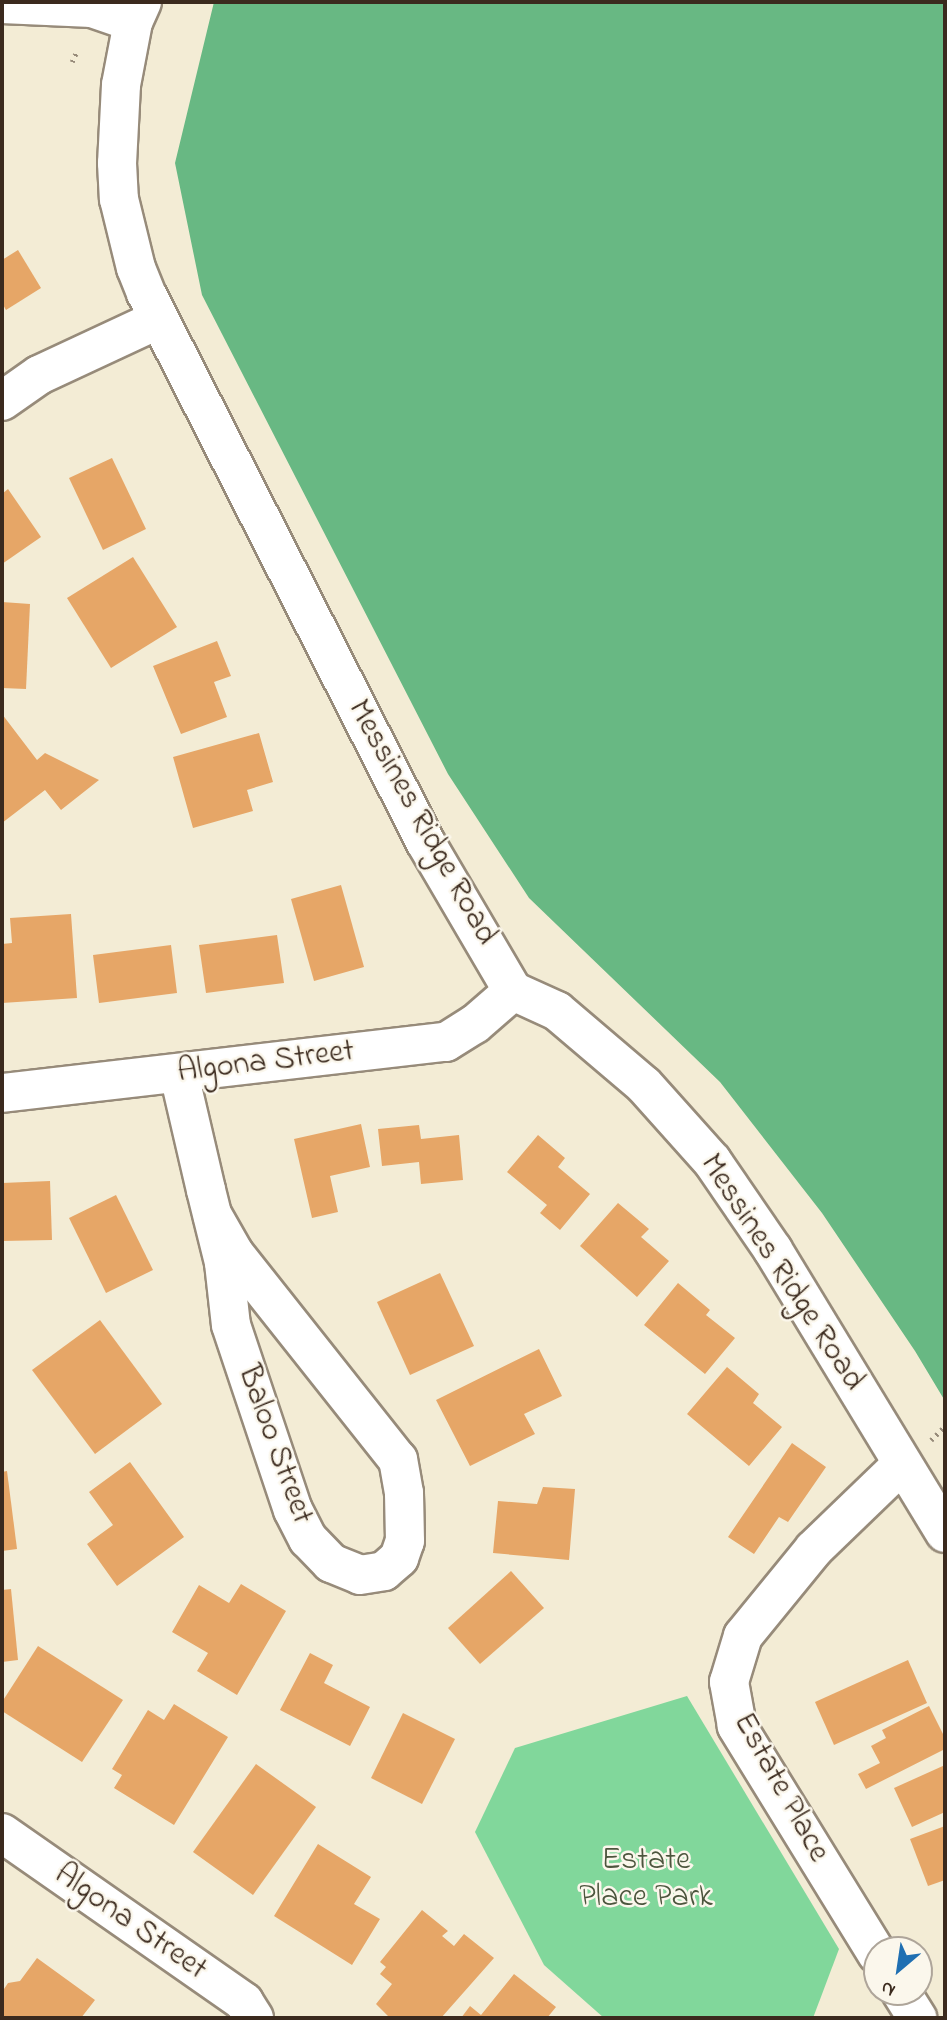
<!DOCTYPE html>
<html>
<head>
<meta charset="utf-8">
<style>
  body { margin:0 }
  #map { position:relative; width:947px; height:2020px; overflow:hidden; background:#f3ecd5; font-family:"Indie Flower",sans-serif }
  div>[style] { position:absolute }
  .green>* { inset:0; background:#81d79b }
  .forest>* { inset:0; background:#68b883 }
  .building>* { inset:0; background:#e6a667 }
  .path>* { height:4.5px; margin-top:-2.25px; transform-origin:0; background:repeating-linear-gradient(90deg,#978b7a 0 2px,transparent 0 7px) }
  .roads { filter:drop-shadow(2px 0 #978b7a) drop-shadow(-2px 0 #978b7a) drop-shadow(0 2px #978b7a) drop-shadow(0 -2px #978b7a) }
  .street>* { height:38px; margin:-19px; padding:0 19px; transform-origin:19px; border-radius:19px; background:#fff }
  .secondary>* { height:38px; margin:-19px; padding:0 19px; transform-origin:19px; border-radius:19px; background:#fff }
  span { translate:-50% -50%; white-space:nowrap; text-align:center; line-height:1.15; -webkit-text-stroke:5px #fbf7ec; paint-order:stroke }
  .street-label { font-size:32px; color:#3b2a1e }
  .park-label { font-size:32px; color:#4c553d }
  .frame { position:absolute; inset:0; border:4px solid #3b2a1e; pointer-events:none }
  .north { position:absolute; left:863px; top:1936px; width:70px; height:70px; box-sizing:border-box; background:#fbf7ec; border:2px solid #aea59a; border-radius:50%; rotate:209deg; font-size:19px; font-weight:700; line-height:28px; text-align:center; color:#3b2a1e }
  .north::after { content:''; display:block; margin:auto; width:24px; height:32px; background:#1f6fb2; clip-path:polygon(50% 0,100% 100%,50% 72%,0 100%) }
</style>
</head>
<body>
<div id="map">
  <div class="green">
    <div style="clip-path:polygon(687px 1696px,839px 1949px,813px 2018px,604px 2018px,544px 1965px,475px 1832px,515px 1748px)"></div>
  </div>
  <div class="forest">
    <div style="clip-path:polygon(214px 2px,945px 2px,945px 1401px,915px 1351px,822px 1213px,720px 1082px,529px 898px,448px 774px,202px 295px,175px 163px)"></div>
  </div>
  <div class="building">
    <div style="clip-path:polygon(18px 250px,41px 288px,6px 310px,2px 303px,2px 260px)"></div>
    <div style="clip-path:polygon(112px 458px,146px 529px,103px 550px,69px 478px)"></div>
    <div style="clip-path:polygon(8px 489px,41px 537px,2px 564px,2px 494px)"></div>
    <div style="clip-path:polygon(133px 557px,177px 627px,111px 668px,67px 598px)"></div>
    <div style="clip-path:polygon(2px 602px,30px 604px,26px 689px,2px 688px)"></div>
    <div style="clip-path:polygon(217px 641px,231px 676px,214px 682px,227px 717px,181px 734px,153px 666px)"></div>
    <div style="clip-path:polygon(2px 714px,37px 760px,45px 753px,99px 780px,61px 810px,45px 790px,2px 823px)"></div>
    <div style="clip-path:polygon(259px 733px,273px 782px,247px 790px,253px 811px,193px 828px,173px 757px)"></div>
    <div style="clip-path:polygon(341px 885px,364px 967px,314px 981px,291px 899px)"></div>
    <div style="clip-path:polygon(71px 914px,77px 998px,2px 1003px,2px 944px,12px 943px,10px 918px)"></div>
    <div style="clip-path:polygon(277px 935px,284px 983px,206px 993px,199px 945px)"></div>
    <div style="clip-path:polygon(171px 945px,177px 993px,99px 1003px,93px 955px)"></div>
    <div style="clip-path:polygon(361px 1124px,370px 1167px,330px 1176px,338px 1212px,312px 1218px,294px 1139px)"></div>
    <div style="clip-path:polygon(419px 1125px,421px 1139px,459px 1135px,463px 1180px,421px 1184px,419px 1162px,382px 1166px,378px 1129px)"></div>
    <div style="clip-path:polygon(538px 1135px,565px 1158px,558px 1167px,590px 1194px,560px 1230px,540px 1213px,547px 1205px,507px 1172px)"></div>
    <div style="clip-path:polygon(50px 1181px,52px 1240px,2px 1241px,2px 1183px)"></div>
    <div style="clip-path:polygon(116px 1195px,153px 1270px,106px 1293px,69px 1218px)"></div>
    <div style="clip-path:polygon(618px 1203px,649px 1229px,641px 1237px,669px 1261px,637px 1297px,580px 1246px)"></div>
    <div style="clip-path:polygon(440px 1273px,474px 1346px,410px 1375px,377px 1302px)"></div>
    <div style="clip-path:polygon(678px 1283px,710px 1310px,706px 1315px,735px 1338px,705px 1374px,644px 1325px)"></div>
    <div style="clip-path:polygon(100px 1320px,162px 1404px,95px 1454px,32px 1370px)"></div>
    <div style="clip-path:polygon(539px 1349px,562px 1396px,524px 1414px,535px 1434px,470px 1466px,436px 1400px)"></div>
    <div style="clip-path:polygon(727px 1367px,759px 1394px,753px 1403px,782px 1427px,749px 1466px,687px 1414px)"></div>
    <div style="clip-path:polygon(792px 1443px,826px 1467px,788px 1522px,779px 1517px,754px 1554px,728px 1537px)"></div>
    <div style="clip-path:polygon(130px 1462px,184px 1537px,117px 1586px,87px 1544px,113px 1525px,89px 1492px)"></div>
    <div style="clip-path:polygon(7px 1471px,17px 1549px,2px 1551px,2px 1472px)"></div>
    <div style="clip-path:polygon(543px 1487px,575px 1489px,569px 1560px,493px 1553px,498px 1501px,537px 1504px)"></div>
    <div style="clip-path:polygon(511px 1571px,544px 1608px,480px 1664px,448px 1628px)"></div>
    <div style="clip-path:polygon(241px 1584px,286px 1611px,237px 1695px,197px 1671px,208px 1653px,172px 1632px,199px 1585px,229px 1603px)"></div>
    <div style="clip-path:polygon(11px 1589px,18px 1660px,2px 1662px,2px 1590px)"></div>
    <div style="clip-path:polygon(38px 1646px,123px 1700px,82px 1762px,2px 1711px,2px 1702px)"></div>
    <div style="clip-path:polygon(310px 1653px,333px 1665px,324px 1683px,370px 1707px,350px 1746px,280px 1710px)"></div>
    <div style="clip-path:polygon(908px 1660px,927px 1703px,834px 1745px,815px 1702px)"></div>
    <div style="clip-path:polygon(174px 1704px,228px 1737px,174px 1825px,114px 1788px,122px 1775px,112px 1769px,148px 1710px,164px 1720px)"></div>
    <div style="clip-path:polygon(929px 1706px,945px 1738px,945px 1749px,866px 1789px,858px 1774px,880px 1763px,871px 1746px,886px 1738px,882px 1730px)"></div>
    <div style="clip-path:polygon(403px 1713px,455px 1739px,422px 1804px,371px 1778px)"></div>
    <div style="clip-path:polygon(256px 1764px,316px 1807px,253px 1895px,193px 1852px)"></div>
    <div style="clip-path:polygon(945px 1765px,945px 1812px,912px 1827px,894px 1788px)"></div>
    <div style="clip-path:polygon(945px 1826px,945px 1880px,928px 1886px,910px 1839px)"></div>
    <div style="clip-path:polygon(318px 1844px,371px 1877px,354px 1904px,380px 1919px,352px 1965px,274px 1916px)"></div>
    <div style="clip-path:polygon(422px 1910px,448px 1931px,442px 1936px,454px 1946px,464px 1934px,494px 1958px,441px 2018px,390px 2018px,376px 2004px,392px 1984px,380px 1974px,386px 1967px,380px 1962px)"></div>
    <div style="clip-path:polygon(37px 1958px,95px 2000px,81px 2018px,2px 2018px,2px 1992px,8px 1983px,20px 1981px)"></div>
    <div style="clip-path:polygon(514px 1974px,556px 2007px,547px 2018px,461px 2018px,470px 2006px,481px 2015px)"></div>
  </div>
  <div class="path">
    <div style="left:72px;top:62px;width:10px;rotate:-66deg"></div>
    <div style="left:931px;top:1440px;width:20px;rotate:-45deg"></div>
  </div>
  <div class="roads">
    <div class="street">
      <div style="left:2px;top:4px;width:90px;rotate:2.5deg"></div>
      <div style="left:92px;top:8px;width:43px;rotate:18.9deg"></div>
      <div style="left:2px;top:401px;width:45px;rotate:-35.1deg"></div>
      <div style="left:39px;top:375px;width:132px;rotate:-25deg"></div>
      <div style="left:179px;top:1074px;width:119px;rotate:76.9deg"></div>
      <div style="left:206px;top:1190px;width:75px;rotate:76.1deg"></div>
      <div style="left:224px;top:1263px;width:62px;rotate:83.6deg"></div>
      <div style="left:231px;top:1325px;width:195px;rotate:71.5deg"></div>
      <div style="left:293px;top:1510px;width:33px;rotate:63deg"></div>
      <div style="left:308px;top:1539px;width:33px;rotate:46deg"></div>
      <div style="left:331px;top:1563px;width:31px;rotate:22deg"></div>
      <div style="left:360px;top:1575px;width:24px;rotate:-9deg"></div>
      <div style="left:384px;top:1571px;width:20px;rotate:-41deg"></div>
      <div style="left:399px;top:1558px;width:18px;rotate:-71deg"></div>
      <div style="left:405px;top:1541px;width:48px;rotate:-91.2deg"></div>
      <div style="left:404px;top:1493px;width:34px;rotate:-100deg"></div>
      <div style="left:398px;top:1460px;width:264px;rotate:-128.4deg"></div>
      <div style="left:234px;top:1253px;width:43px;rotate:-119.6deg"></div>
      <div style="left:2px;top:1093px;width:447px;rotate:-6.6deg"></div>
      <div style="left:446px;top:1042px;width:34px;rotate:-32deg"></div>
      <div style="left:475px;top:1024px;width:50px;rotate:-41deg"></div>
      <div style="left:2px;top:1833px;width:295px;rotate:34.9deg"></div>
      <div style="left:244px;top:2002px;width:19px;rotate:58deg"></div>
      <div style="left:877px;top:1954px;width:268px;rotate:-121.6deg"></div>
      <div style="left:737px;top:1726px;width:45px;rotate:-100.3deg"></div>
      <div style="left:729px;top:1682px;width:48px;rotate:-73.1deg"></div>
      <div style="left:743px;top:1636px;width:112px;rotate:-50.8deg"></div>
      <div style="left:814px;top:1549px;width:122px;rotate:-44deg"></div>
      <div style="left:901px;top:1992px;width:31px;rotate:58deg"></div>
    </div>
    <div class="secondary">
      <div style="left:142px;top:2px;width:22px;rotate:114deg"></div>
      <div style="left:133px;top:22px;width:64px;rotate:100.8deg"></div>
      <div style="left:121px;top:85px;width:78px;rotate:92.9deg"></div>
      <div style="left:117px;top:163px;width:36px;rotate:87deg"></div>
      <div style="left:119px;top:199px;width:71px;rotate:76.2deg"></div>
      <div style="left:136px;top:268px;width:27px;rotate:68deg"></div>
      <div style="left:146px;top:293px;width:617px;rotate:63.02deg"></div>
      <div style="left:426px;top:843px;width:172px;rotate:59.6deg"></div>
      <div style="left:513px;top:991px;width:48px;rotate:24.4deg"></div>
      <div style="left:557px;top:1011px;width:114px;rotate:40.4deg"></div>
      <div style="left:644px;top:1085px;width:102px;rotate:48.2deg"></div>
      <div style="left:712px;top:1161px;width:108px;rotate:55.6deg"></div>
      <div style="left:773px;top:1250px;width:331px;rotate:58.7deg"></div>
    </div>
  </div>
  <div class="street-label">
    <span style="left:421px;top:823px;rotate:61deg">Messines Ridge Road</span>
    <span style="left:266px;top:1063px;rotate:-7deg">Algona Street</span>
    <span style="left:781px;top:1273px;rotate:57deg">Messines Ridge Road</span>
    <span style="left:274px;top:1445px;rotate:70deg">Baloo Street</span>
    <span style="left:780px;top:1788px;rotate:61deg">Estate Place</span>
    <span style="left:130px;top:1923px;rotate:35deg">Algona Street</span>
  </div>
  <div class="park-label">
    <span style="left:646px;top:1880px">Estate<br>Place Park</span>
  </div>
  <div class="frame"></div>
  <div class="north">N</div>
</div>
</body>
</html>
